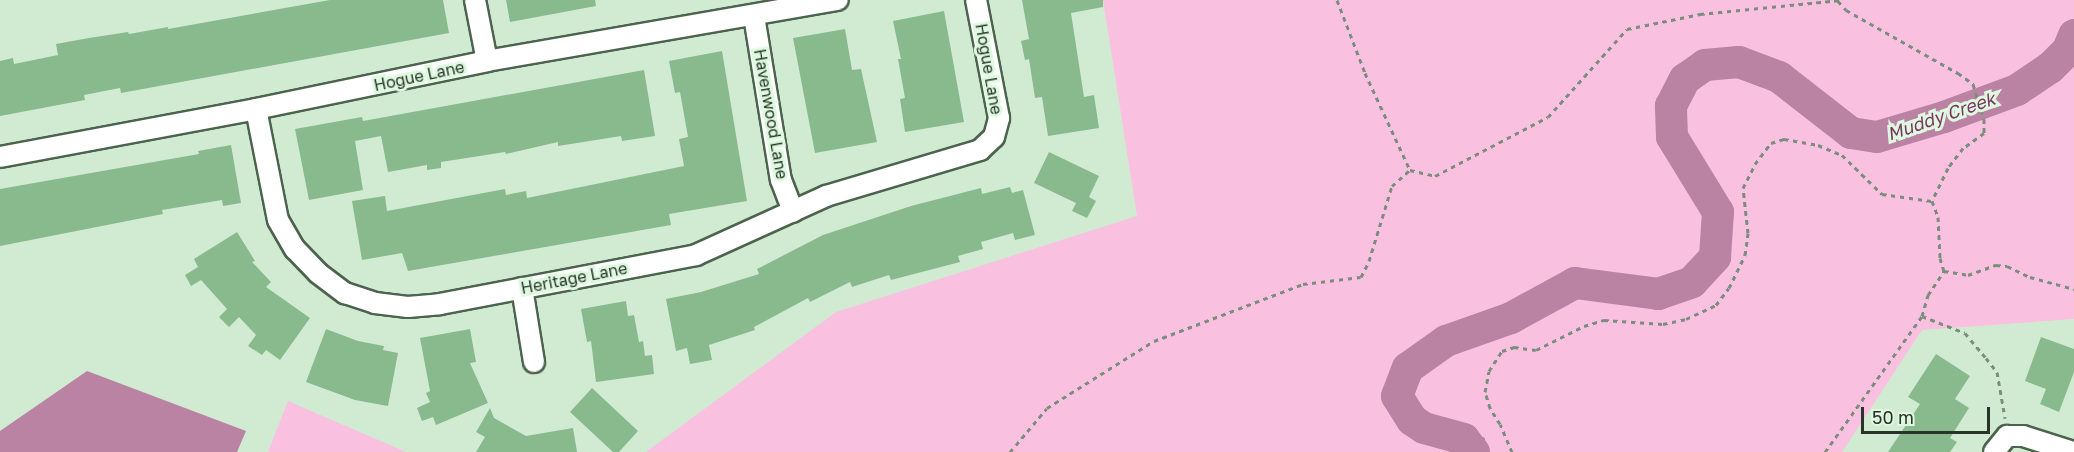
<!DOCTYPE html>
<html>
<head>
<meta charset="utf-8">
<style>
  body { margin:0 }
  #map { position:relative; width:2074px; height:452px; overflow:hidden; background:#d1ebd3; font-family:"Golos Text",sans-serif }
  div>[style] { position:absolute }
  .green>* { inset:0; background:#f9c0e0 }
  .water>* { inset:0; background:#ba82a3 }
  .river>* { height:32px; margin:-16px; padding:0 16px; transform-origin:16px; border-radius:16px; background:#ba82a3 }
  .building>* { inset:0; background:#88ba8e }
  .path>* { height:3px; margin-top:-1.5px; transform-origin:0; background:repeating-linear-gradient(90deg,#7b8e7d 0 4.5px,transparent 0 9px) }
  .roads { filter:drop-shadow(2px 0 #4c634e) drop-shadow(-2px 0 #4c634e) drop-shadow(0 2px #4c634e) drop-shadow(0 -2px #4c634e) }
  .minor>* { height:20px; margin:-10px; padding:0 10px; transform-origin:10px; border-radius:10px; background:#fff }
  span { translate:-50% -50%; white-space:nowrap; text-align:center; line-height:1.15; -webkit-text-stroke:6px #def9e0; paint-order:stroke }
  .street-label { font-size:16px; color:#283329 }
  .water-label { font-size:18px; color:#7b3662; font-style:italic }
  .scale { position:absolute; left:1861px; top:407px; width:129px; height:27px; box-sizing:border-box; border:3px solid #283329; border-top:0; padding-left:8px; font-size:18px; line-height:21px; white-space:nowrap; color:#283329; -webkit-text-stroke:4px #def9e0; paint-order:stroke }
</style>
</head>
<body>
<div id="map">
  <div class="green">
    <div style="clip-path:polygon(1103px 0,2074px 0,2074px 319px,1922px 330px,1842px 452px,646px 452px,836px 312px,1137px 216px)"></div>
    <div style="clip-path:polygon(288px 401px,406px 452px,268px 452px)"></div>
  </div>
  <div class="water">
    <div style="clip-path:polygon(87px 371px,246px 431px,237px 452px,0 452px,0 431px)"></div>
    <div style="clip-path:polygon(1410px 394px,1432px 424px,1453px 426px,1485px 438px,1485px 452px,1464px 452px,1460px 446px,1447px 441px,1429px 443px,1403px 425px,1388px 405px,1397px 396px)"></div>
  </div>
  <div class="river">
    <div style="left:1474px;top:452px;width:16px;rotate:-128deg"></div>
    <div style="left:1464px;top:439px;width:41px;rotate:-164.6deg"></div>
    <div style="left:1424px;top:428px;width:14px;rotate:-146deg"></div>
    <div style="left:1412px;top:420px;width:28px;rotate:-122deg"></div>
    <div style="left:1397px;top:396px;width:30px;rotate:-69deg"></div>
    <div style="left:1408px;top:368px;width:47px;rotate:-35.4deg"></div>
    <div style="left:1446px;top:341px;width:69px;rotate:-19.5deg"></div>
    <div style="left:1511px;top:318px;width:73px;rotate:-28.7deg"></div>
    <div style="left:1575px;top:283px;width:84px;rotate:7.5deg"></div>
    <div style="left:1658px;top:294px;width:36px;rotate:-19deg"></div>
    <div style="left:1692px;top:282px;width:34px;rotate:-47deg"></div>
    <div style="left:1715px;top:257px;width:45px;rotate:-86.2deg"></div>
    <div style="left:1718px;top:212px;width:88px;rotate:-121.5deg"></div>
    <div style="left:1672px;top:137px;width:31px;rotate:-92deg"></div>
    <div style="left:1671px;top:106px;width:30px;rotate:-63deg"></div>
    <div style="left:1685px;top:79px;width:24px;rotate:-35deg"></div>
    <div style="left:1705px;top:65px;width:34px;rotate:-5deg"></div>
    <div style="left:1739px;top:62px;width:43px;rotate:20.6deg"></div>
    <div style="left:1779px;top:77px;width:91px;rotate:37.9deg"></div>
    <div style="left:1851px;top:133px;width:26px;rotate:9deg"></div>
    <div style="left:1877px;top:137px;width:70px;rotate:-16.6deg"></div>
    <div style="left:1944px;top:117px;width:78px;rotate:-20.3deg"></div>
    <div style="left:2017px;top:90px;width:40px;rotate:-34deg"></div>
    <div style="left:2050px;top:68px;width:25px;rotate:-45deg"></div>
    <div style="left:2068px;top:50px;width:16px;rotate:-68deg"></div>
  </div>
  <div class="building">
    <div style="clip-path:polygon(330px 0,443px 0,449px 33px,121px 93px,120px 88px,84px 95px,85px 100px,0 116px,0 61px,13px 58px,14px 64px,58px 55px,56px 44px,89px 38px,128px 32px,129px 34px,168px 27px,168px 29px)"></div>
    <div style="clip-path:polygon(506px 0,595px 0,596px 6px,510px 22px)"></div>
    <div style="clip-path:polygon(1022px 0,1103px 0,1103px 7px,1071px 13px,1084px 97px,1094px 95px,1099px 128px,1048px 136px,1042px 97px,1035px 98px,1029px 59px,1025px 60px,1021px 41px,1029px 39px)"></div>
    <div style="clip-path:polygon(944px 11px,964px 122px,905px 132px,900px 99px,905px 98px,898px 59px,901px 59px,893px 21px)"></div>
    <div style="clip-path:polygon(845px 29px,852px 70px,861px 69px,877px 142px,815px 153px,793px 38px)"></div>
    <div style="clip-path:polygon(722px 51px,747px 201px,669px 214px,671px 225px,408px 271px,402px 253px,362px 260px,352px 201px,385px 196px,387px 211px,505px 189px,506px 195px,526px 191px,527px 198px,684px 166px,679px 139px,688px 137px,680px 92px,675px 93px,669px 61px)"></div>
    <div style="clip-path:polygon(644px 70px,655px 136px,622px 141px,621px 136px,558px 146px,558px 142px,506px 154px,505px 152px,441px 162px,441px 168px,427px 170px,427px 165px,388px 172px,381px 136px,355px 141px,363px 190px,309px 200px,295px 129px,362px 117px,363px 121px)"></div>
    <div style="clip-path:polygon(231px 145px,241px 203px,223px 206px,222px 200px,162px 210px,163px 214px,0 246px,0 189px,199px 154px,198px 151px)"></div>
    <div style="clip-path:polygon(1049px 152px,1099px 176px,1089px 197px,1096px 201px,1087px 218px,1072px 211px,1076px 203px,1034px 183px)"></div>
    <div style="clip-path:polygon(1010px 187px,1012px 193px,1023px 190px,1035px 235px,1015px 240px,1013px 233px,981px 242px,983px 249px,958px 256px,960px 262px,891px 280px,889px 275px,852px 287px,850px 282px,810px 302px,808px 298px,754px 327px,755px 330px,709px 345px,712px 360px,690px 364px,687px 348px,676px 351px,666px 299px,701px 292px,759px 274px,757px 269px,823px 235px,911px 206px,981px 188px,982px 194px)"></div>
    <div style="clip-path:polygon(237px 232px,255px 261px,252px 262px,271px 282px,266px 287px,310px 318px,280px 360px,266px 350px,262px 355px,248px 346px,256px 335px,239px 317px,229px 327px,219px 317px,227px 309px,201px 280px,191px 286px,185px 275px,198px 267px,194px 259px)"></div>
    <div style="clip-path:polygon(626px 301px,628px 316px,634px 315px,639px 342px,643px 341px,645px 356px,652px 355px,654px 374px,596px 382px,591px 341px,587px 342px,581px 309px)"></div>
    <div style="clip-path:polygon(326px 329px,358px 341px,384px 346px,383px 350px,398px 353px,388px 406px,355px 400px,306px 382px)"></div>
    <div style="clip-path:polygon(470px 329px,476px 362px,470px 363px,488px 403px,436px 425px,433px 417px,422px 421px,417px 408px,430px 402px,426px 393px,430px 391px,420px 338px)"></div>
    <div style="clip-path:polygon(2041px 337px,2074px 349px,2074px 372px,2059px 412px,2040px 404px,2046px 389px,2025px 381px)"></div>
    <div style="clip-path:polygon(1936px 354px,1970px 376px,1955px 399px,1969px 408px,1950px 438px,1957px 442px,1950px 452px,1888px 452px,1920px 404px,1908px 397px)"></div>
    <div style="clip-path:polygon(592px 388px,638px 431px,619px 452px,613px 452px,570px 412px)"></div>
    <div style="clip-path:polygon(490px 408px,494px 418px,526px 436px,573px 428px,577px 452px,476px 452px,485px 437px,476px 432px)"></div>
  </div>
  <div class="path">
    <div style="left:1337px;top:0;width:78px;rotate:69deg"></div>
    <div style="left:1365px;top:73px;width:107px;rotate:65.1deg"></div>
    <div style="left:1838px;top:1px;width:12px;rotate:48deg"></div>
    <div style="left:1846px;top:10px;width:129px;rotate:29.4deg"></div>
    <div style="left:1958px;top:73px;width:19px;rotate:36deg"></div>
    <div style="left:1973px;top:84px;width:37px;rotate:73deg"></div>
    <div style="left:1984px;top:119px;width:14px;rotate:90deg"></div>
    <div style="left:1984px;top:133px;width:26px;rotate:144deg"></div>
    <div style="left:1963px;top:148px;width:25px;rotate:127deg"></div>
    <div style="left:1948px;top:168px;width:37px;rotate:116deg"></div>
    <div style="left:1932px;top:201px;width:17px;rotate:69deg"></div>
    <div style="left:1938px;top:217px;width:41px;rotate:87.2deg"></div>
    <div style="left:1940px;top:258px;width:14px;rotate:73deg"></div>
    <div style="left:1944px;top:271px;width:24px;rotate:9deg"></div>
    <div style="left:1968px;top:275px;width:30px;rotate:-20deg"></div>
    <div style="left:1996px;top:265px;width:11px;rotate:5deg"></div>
    <div style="left:2007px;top:266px;width:25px;rotate:26deg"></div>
    <div style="left:2030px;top:277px;width:46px;rotate:15.3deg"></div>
    <div style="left:1922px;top:316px;width:22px;rotate:-74deg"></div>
    <div style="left:1928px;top:295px;width:29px;rotate:-56deg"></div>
    <div style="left:1010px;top:452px;width:57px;rotate:-49.9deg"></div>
    <div style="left:1047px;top:408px;width:126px;rotate:-32.1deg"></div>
    <div style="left:1154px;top:341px;width:160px;rotate:-20.9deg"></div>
    <div style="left:1303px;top:284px;width:58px;rotate:-6.9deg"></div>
    <div style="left:1361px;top:277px;width:18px;rotate:-63deg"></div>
    <div style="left:1369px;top:261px;width:78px;rotate:-73deg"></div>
    <div style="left:1392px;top:186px;width:24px;rotate:-42deg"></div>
    <div style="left:1410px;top:170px;width:26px;rotate:13deg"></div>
    <div style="left:1435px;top:176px;width:127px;rotate:-27.6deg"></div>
    <div style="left:1548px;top:117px;width:118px;rotate:-48.1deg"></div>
    <div style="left:1627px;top:29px;width:75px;rotate:-11.6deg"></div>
    <div style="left:1700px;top:14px;width:142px;rotate:-5.7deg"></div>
    <div style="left:1512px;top:452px;width:30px;rotate:-113deg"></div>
    <div style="left:1500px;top:424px;width:19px;rotate:-122deg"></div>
    <div style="left:1490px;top:408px;width:17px;rotate:-107deg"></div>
    <div style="left:1485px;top:392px;width:21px;rotate:-79deg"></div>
    <div style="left:1489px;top:371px;width:24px;rotate:-57deg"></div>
    <div style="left:1502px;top:351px;width:13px;rotate:-18deg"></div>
    <div style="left:1514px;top:347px;width:22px;rotate:8deg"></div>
    <div style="left:1536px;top:350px;width:54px;rotate:-26.6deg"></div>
    <div style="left:1584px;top:326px;width:21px;rotate:-17deg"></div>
    <div style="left:1604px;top:320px;width:59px;rotate:3.9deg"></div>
    <div style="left:1663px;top:324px;width:24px;rotate:-12deg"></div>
    <div style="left:1686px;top:319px;width:33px;rotate:-25deg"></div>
    <div style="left:1716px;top:305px;width:21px;rotate:-53deg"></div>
    <div style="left:1729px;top:288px;width:37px;rotate:-64deg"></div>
    <div style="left:1745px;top:255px;width:22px;rotate:-82deg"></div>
    <div style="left:1748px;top:233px;width:45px;rotate:-96.3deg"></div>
    <div style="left:1743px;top:188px;width:27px;rotate:-63deg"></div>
    <div style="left:1755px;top:164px;width:26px;rotate:-53deg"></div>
    <div style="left:1771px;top:143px;width:14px;rotate:-17deg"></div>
    <div style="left:1784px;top:139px;width:35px;rotate:10deg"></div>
    <div style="left:1818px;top:145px;width:26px;rotate:23deg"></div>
    <div style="left:1842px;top:155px;width:56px;rotate:44.3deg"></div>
    <div style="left:1882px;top:194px;width:50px;rotate:8deg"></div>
    <div style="left:1825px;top:452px;width:167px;rotate:-54.5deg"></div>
    <div style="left:1922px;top:316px;width:46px;rotate:21.6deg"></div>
    <div style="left:1965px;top:333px;width:33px;rotate:50deg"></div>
    <div style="left:1986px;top:358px;width:18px;rotate:52deg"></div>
    <div style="left:1997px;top:372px;width:47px;rotate:80.1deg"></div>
  </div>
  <div class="roads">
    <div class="minor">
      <div style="left:475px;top:0;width:62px;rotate:78.9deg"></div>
      <div style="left:754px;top:16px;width:166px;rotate:80.7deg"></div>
      <div style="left:781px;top:180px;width:34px;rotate:69deg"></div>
      <div style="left:256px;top:109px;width:113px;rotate:78.8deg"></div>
      <div style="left:278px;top:220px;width:34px;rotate:60deg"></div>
      <div style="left:295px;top:249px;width:33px;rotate:46deg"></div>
      <div style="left:318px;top:273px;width:34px;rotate:37deg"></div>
      <div style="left:345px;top:293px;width:32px;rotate:18deg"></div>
      <div style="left:375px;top:303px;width:33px;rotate:7deg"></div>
      <div style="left:408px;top:307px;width:32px;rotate:-5deg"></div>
      <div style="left:440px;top:304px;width:261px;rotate:-10.8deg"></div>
      <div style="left:696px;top:255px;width:143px;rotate:-24.4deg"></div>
      <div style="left:826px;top:196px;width:161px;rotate:-16.6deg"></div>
      <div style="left:980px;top:150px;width:19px;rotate:-43deg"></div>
      <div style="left:994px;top:137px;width:20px;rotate:-75deg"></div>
      <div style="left:999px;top:118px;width:120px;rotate:-101deg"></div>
      <div style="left:0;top:157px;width:260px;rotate:-10.6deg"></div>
      <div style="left:256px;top:109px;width:236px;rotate:-11.7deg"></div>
      <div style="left:487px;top:61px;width:356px;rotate:-9.9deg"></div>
      <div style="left:522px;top:288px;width:75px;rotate:80.8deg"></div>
      <div style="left:1994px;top:452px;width:21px;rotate:-51deg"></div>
      <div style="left:2007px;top:436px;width:16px"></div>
      <div style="left:2023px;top:436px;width:52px;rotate:17.7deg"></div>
    </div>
  </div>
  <div class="street-label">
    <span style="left:989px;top:69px;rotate:80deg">Hogue Lane</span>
    <span style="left:419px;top:76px;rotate:-12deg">Hogue Lane</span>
    <span style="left:771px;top:114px;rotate:80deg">Havenwood Lane</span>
    <span style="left:574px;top:278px;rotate:-11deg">Heritage Lane</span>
  </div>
  <div class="water-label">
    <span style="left:1941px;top:116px;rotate:-19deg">Muddy Creek</span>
  </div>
  <div class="scale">50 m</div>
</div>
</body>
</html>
